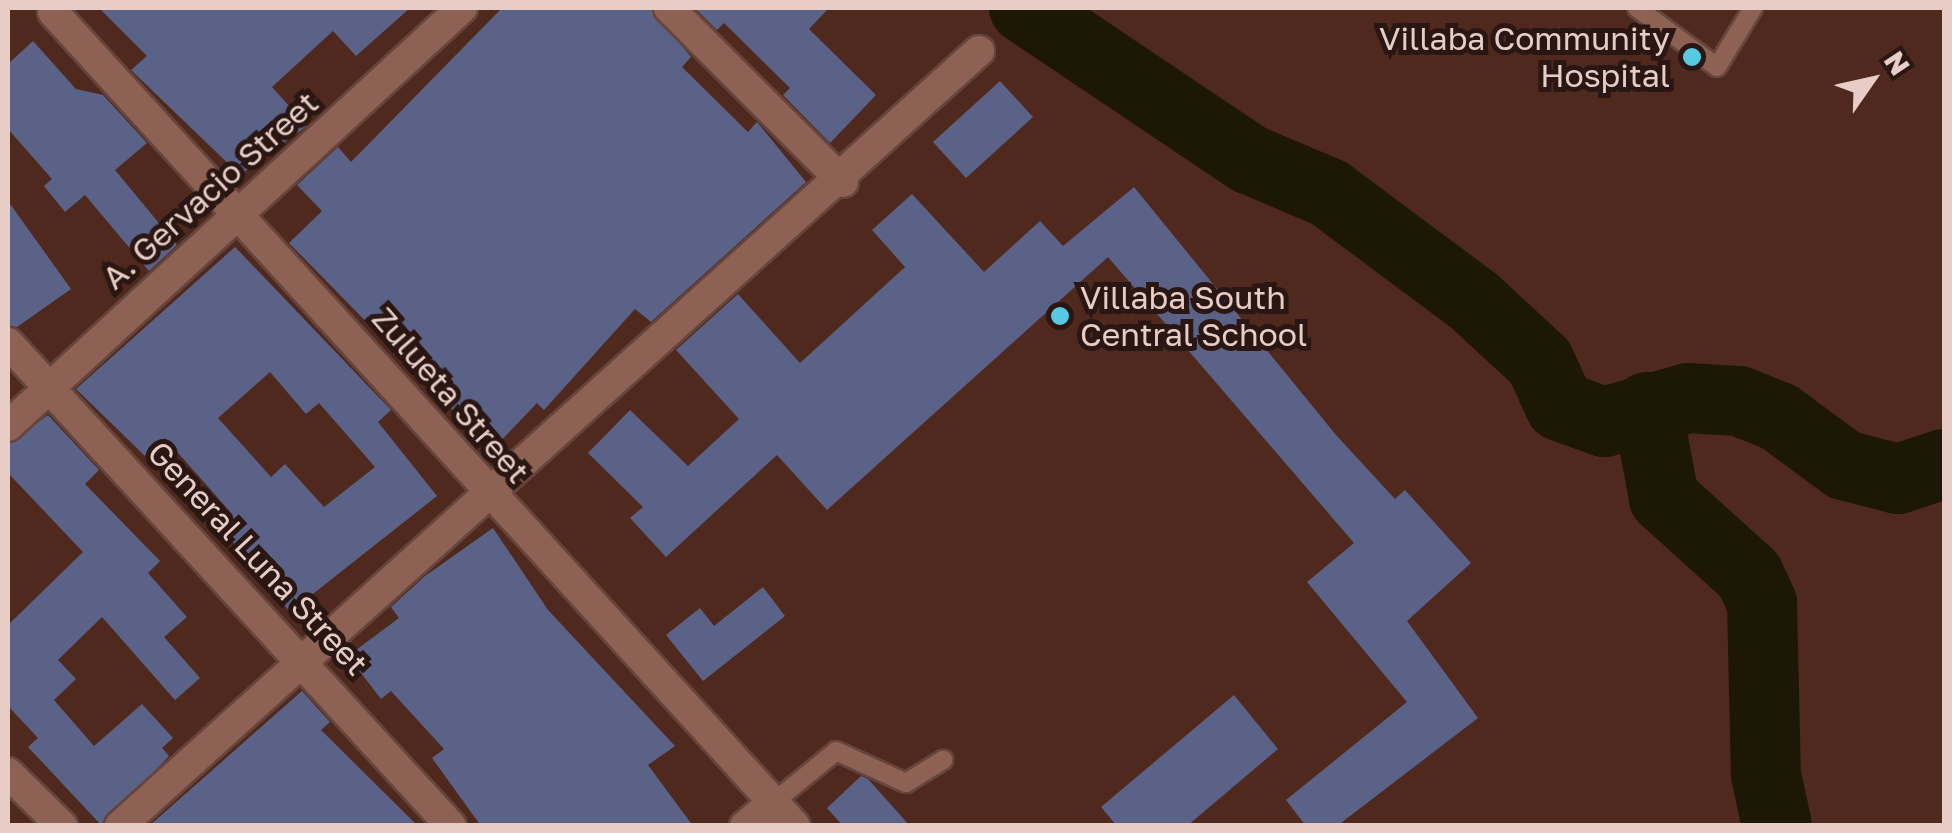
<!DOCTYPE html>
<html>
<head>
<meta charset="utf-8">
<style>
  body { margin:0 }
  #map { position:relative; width:1952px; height:833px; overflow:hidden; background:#50291e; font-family:"Golos Text",sans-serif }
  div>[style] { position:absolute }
  .river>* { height:70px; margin:-35px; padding:0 35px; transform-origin:35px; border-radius:35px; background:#1d1805 }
  .building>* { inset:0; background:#5b6288 }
  .roads { filter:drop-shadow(2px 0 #66453c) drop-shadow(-2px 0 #66453c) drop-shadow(0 2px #66453c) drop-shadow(0 -2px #66453c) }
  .service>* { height:18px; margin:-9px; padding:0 9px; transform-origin:9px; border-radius:9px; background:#8e6155 }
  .minor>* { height:30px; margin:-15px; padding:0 15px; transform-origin:15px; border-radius:15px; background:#8e6155 }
  .tertiary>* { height:30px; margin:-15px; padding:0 15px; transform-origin:15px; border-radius:15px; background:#8e6155 }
  .dots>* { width:28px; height:28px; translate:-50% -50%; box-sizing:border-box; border:5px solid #2a1713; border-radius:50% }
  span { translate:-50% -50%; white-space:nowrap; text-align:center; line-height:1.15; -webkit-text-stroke:10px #2a1713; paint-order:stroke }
  .poi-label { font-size:32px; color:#e7cdc6 }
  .right { translate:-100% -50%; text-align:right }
  .left { translate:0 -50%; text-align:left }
  .street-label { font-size:32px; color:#e7cdc6 }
  .frame { position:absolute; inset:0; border:10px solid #e7cdc6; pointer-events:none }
  .north { position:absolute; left:1822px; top:30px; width:100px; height:100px; -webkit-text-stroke:8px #2a1713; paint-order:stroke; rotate:56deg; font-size:28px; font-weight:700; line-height:40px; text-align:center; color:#e7cdc6 }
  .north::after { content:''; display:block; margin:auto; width:35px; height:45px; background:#e7cdc6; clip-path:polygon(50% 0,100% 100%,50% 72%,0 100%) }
</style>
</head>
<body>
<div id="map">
  <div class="river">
    <div style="left:1024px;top:8px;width:271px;rotate:33.9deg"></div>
    <div style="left:1249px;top:159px;width:87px;rotate:23deg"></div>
    <div style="left:1329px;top:193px;width:182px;rotate:36.7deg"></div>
    <div style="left:1475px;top:302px;width:88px;rotate:42.7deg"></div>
    <div style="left:1540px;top:362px;width:48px;rotate:65.6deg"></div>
    <div style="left:1560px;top:406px;width:47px;rotate:20deg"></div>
    <div style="left:1604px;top:422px;width:87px;rotate:-15.9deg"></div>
    <div style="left:1688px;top:398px;width:51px;rotate:3.4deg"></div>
    <div style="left:1739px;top:401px;width:43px;rotate:21.8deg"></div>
    <div style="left:1779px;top:417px;width:81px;rotate:36.4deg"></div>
    <div style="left:1844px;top:465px;width:56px;rotate:14.5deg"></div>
    <div style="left:1898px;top:479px;width:48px;rotate:-18.1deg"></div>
    <div style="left:1647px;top:407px;width:93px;rotate:79.4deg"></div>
    <div style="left:1664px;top:498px;width:115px;rotate:42.2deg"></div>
    <div style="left:1749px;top:575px;width:31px;rotate:65deg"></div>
    <div style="left:1762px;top:603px;width:172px;rotate:88.7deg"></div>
    <div style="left:1766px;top:775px;width:52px;rotate:77.8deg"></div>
  </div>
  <div class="building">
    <div style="clip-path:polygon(99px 8px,410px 8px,356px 56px,333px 31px,272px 87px,307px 126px,240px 175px,131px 70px,147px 56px)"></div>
    <div style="clip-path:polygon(502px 8px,651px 8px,691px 57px,682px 67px,748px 132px,757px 122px,806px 182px,651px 322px,635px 309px,544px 410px,537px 403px,492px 450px,289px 243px,322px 211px,297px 185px,338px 147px,351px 162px)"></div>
    <div style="clip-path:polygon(695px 8px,829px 8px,809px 29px,876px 95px,830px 143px,783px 95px,790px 88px,724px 23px,717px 30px)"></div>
    <div style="clip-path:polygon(33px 41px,76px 89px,103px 95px,147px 143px,115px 170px,177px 245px,149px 271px,85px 195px,65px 212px,44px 186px,52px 179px,8px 129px,8px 64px)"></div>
    <div style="clip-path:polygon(1000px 81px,1033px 117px,966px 178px,933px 142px)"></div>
    <div style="clip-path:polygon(1134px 187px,1336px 435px,1395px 499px,1405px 490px,1471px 563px,1407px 621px,1478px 718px,1337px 826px,1306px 826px,1286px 800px,1407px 702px,1307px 582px,1354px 543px,1108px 257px,827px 510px,777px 455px,666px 557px,630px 518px,643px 507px,588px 453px,630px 410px,688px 466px,739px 419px,676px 350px,738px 294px,800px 363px,905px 267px,872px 230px,912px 194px,984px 272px,1040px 221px,1063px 246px)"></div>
    <div style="clip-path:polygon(8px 201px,71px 289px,17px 327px,8px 325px)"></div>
    <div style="clip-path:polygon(evenodd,235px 247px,391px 410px,378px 422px,437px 496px,290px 612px,220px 526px,233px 515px,165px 438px,145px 456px,76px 389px,235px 247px,270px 372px,306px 414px,319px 403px,375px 467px,324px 507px,285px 464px,271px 477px,218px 418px,270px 372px)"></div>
    <div style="clip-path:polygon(48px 415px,99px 470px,85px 484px,160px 561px,148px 573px,187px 617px,164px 637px,200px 678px,175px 700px,102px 617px,58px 660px,76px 679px,54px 700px,94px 746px,142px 704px,173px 738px,162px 748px,169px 756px,102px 826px,28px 747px,38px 738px,8px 706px,8px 625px,83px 552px,8px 473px,8px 444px)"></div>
    <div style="clip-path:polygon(493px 528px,548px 610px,675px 746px,648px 765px,693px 826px,481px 826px,432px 758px,444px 749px,391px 691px,381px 699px,348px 656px,399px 618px,391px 607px,425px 576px)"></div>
    <div style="clip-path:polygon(763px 587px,785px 616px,703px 681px,666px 635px,700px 608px,714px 626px)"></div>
    <div style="clip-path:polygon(302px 691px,330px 722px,321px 730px,418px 826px,149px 826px)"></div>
    <div style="clip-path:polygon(1234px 695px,1278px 749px,1187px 826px,1117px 826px,1101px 807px)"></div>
    <div style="clip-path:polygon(861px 776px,868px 779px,910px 826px,843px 826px,827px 808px)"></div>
  </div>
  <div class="roads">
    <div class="service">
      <div style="left:1637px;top:8px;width:99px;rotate:36.4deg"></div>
      <div style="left:1717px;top:67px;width:69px;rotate:-58.6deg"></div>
      <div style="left:774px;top:802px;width:80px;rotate:-39.4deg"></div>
      <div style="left:836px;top:751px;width:77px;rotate:24.6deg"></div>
      <div style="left:906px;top:783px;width:44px;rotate:-31.9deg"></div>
    </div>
    <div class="minor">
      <div style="left:669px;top:8px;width:246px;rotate:45deg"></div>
      <div style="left:53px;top:12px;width:1101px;rotate:47.65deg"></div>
      <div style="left:8px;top:343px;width:655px;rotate:47.47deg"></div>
      <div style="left:120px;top:826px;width:1157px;rotate:-42.06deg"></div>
      <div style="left:745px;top:826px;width:38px;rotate:-40deg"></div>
    </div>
    <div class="tertiary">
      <div style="left:8px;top:426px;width:617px;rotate:-42.64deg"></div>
      <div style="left:8px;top:773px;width:76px;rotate:44.5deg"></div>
    </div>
  </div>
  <div class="dots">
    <div style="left:1692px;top:57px;background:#58c9e3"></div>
    <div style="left:1060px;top:316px;background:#58c9e3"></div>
  </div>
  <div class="poi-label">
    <span class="right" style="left:1670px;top:57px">Villaba Community<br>Hospital</span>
    <span class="left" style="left:1080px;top:316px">Villaba South<br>Central School</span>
  </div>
  <div class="street-label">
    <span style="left:210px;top:190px;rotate:-42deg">A. Gervacio Street</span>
    <span style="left:451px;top:395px;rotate:49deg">Zulueta Street</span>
    <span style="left:258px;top:558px;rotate:47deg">General Luna Street</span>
  </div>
  <div class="frame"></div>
  <div class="north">N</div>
</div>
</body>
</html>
